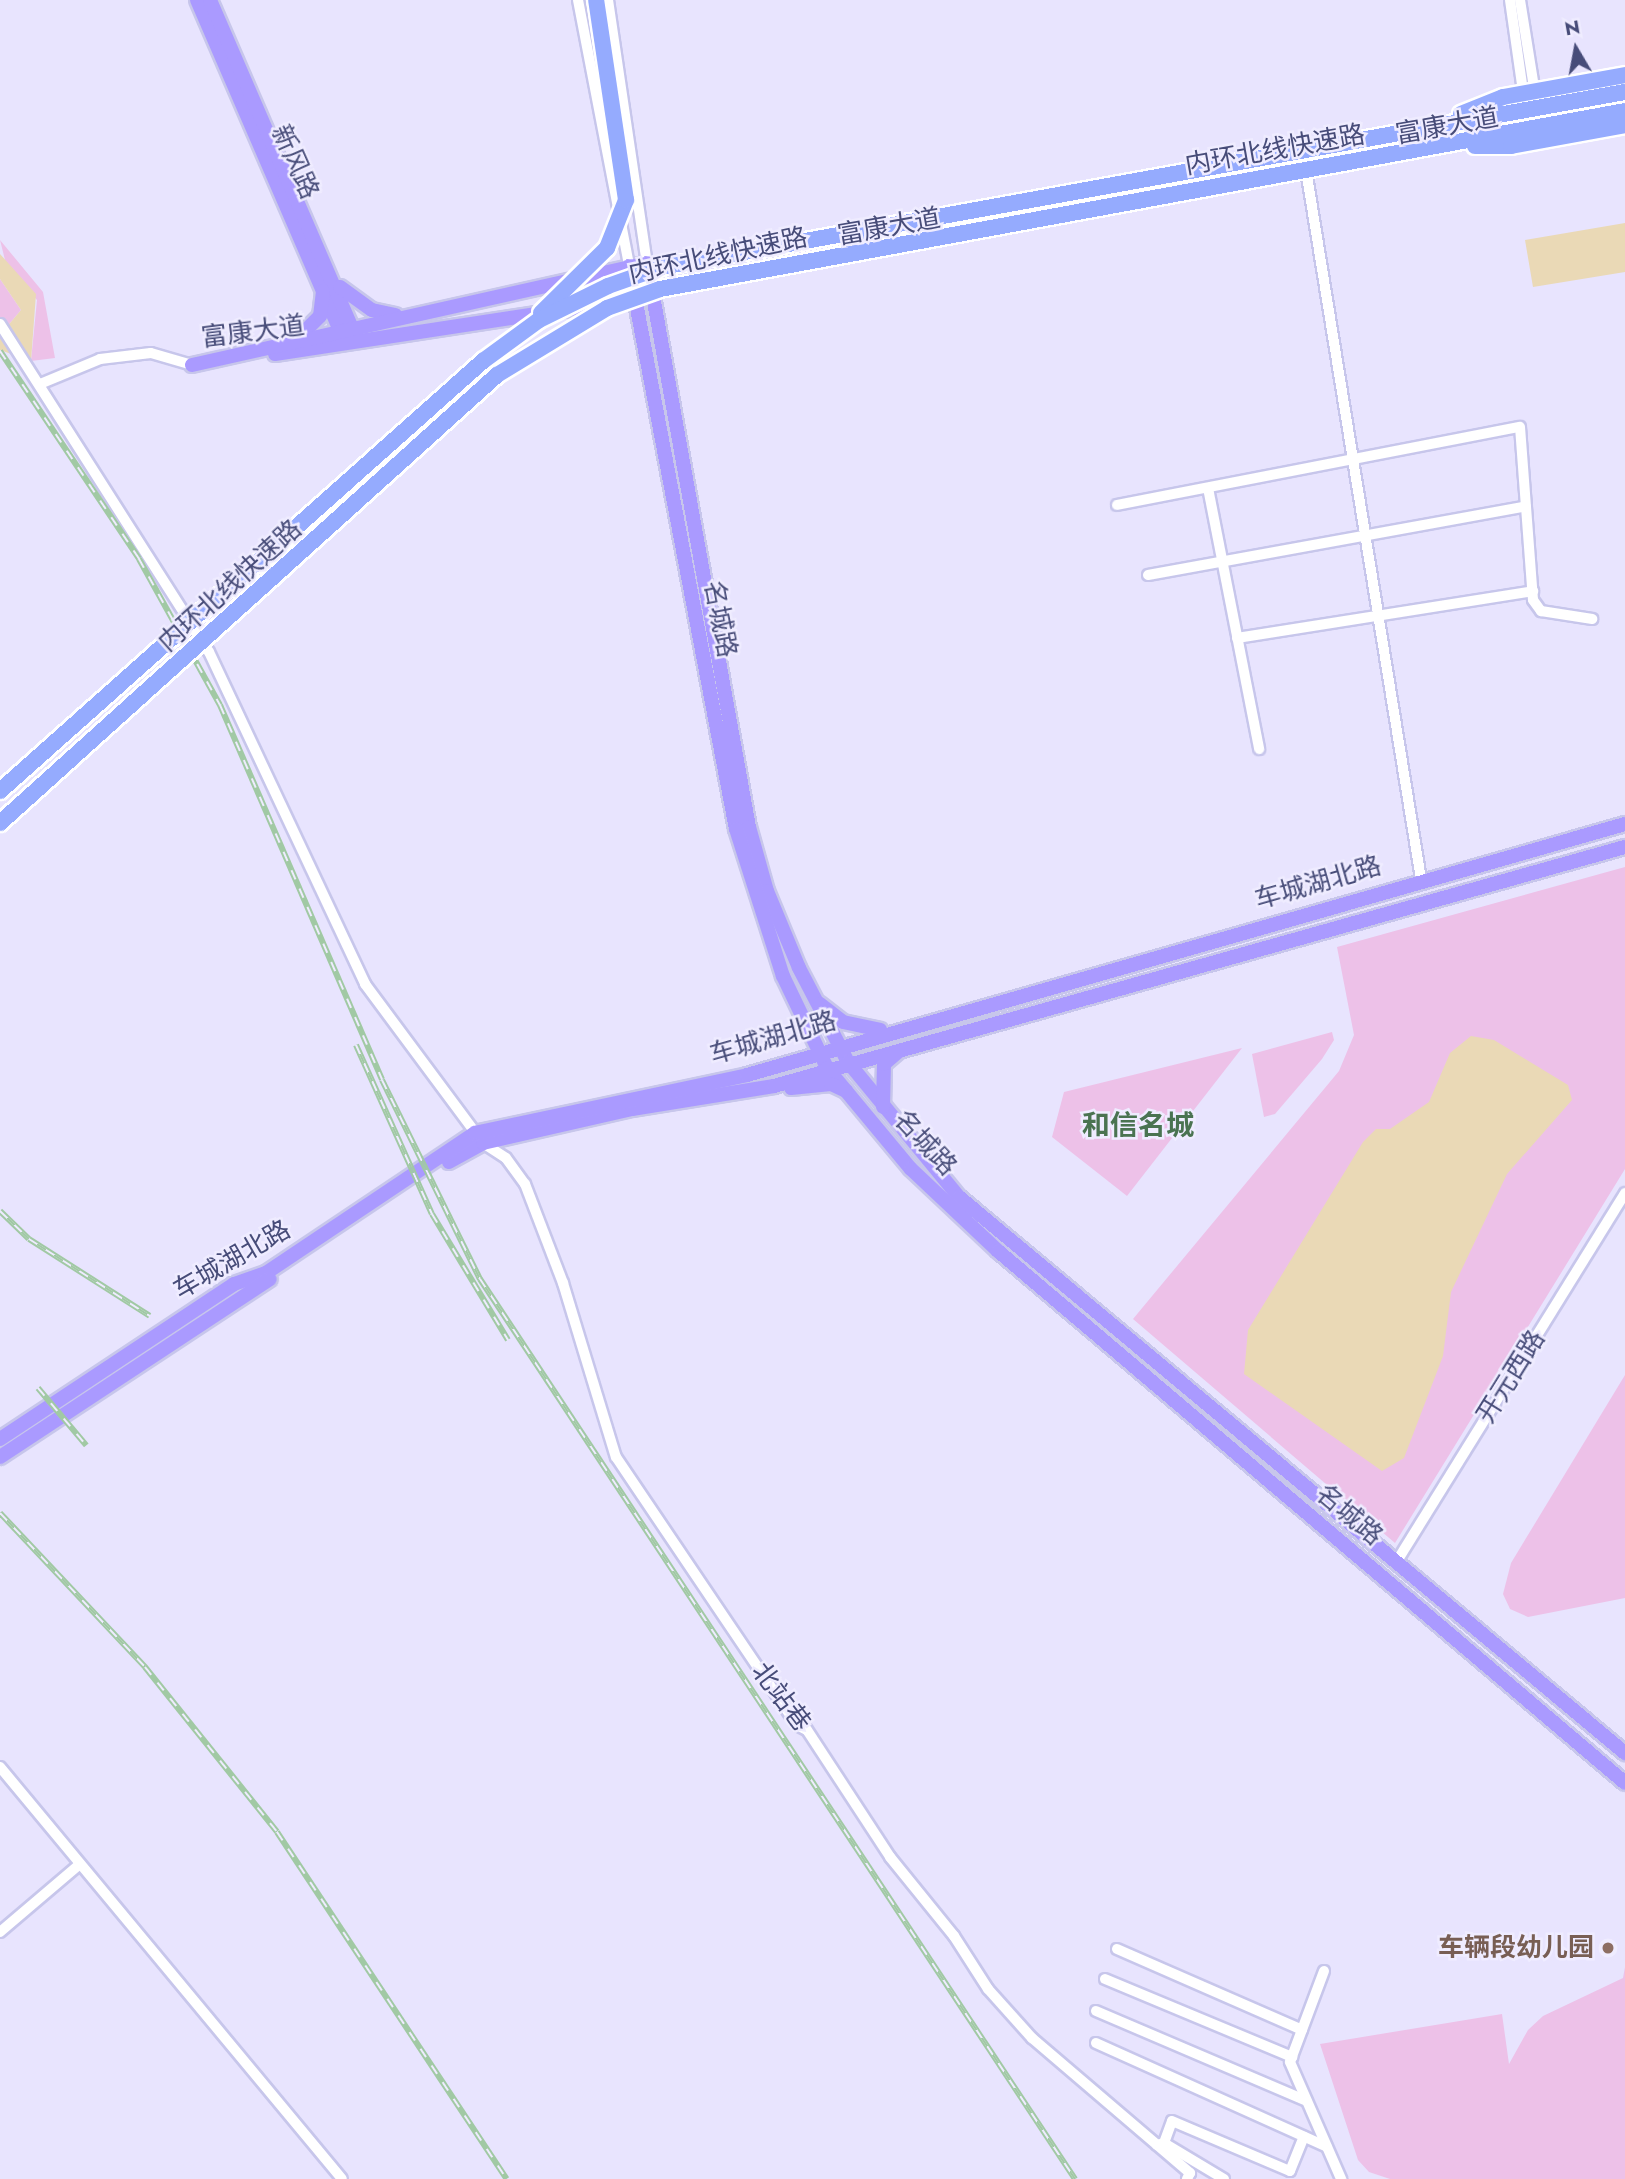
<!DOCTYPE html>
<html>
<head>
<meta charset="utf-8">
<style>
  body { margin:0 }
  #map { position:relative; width:1625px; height:2179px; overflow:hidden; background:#e8e4fe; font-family:Jost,"Noto Sans SC",sans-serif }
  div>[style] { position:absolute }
  .green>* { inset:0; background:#edc1e8 }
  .water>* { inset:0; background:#ead9b6 }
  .roads { filter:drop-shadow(2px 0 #c7c6eb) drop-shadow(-2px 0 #c7c6eb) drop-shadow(0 2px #c7c6eb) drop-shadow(0 -2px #c7c6eb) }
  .minor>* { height:10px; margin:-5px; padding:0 5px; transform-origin:5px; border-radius:5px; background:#fff }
  .major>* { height:14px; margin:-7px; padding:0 7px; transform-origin:7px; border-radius:7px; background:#aa9aff }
  .rail>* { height:6px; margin-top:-3px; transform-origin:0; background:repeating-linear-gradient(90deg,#efecff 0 10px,#a1c9a4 0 20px); box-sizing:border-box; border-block:2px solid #a1c9a4 }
  .bridges { filter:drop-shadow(2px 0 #fff) drop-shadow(-2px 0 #fff) drop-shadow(0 2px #fff) drop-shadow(0 -2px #fff) }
  .highway-bridge>* { height:16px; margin:-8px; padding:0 8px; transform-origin:8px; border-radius:8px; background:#95abfe }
  .dots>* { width:19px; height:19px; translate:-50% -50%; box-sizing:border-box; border:4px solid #efecff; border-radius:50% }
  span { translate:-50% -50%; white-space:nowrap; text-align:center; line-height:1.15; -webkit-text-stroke:5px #efecff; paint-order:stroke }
  .street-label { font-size:26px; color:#474c79 }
  .education-label { font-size:26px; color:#785e54; font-weight:700 }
  .right { translate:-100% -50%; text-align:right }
  .neighbourhood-label { font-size:28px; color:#4a7351; font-weight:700 }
  .north { position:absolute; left:1541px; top:14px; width:70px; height:70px; -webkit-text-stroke:5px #efecff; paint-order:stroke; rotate:350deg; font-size:19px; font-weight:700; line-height:28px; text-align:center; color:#474c79 }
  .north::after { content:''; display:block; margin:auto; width:24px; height:32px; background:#474c79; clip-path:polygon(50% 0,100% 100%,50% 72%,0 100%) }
</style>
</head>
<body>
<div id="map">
  <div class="green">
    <div style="clip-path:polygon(0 240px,43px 292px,55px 358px,31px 361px,37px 300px,6px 264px)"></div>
    <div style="clip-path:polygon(0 279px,21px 310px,6px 328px,0 318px)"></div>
    <div style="clip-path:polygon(1625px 867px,1625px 1169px,1395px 1543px,1133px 1319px,1339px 1071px,1354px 1035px,1337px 947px)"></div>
    <div style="clip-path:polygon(1332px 1032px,1334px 1040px,1322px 1059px,1275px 1114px,1264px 1117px,1252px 1054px)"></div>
    <div style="clip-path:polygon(1242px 1048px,1127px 1196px,1052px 1137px,1064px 1092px)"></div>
    <div style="clip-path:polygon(1625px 1375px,1625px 1598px,1528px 1617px,1510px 1609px,1503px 1594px,1511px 1563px)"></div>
    <div style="clip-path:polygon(1625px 1967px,1625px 2179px,1390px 2179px,1369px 2172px,1358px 2160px,1320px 2044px,1502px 2014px,1509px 2064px,1528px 2030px,1543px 2016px,1623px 1978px)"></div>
  </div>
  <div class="water">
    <div style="clip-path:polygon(1625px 223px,1625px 272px,1533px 287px,1525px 240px)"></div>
    <div style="clip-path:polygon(0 254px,36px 294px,31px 361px,0 350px,0 335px,21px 310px,0 279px)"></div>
    <div style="clip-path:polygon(1471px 1036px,1494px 1040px,1568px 1085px,1572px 1100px,1507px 1174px,1451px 1292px,1443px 1356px,1404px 1458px,1382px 1471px,1244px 1374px,1248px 1330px,1363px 1142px,1376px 1129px,1390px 1129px,1429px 1102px,1450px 1053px)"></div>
  </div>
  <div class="roads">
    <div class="minor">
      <div style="left:578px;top:0;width:271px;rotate:79.1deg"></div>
      <div style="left:608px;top:0;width:266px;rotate:81.6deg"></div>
      <div style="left:1510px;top:0;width:99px;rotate:81.9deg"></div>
      <div style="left:1520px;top:0;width:133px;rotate:80.9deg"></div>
      <div style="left:1307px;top:176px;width:712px;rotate:80.79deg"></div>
      <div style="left:0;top:324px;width:389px;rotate:57.5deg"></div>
      <div style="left:209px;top:652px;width:367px;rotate:64.8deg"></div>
      <div style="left:365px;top:984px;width:198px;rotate:53.4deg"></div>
      <div style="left:483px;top:1143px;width:27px;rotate:33deg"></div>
      <div style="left:506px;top:1158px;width:32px;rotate:54deg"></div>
      <div style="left:525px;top:1184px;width:106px;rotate:69deg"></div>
      <div style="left:563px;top:1283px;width:182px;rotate:73.1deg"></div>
      <div style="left:616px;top:1457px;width:323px;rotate:56deg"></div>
      <div style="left:797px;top:1725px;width:11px;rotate:27deg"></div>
      <div style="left:807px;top:1730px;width:152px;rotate:56.8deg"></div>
      <div style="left:890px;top:1857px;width:102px;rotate:51deg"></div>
      <div style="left:954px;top:1936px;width:63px;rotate:57.3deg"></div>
      <div style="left:988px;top:1989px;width:66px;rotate:48.1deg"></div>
      <div style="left:1032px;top:2038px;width:208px;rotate:40.5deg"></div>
      <div style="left:1190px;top:2173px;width:7px;rotate:117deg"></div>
      <div style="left:40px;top:384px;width:65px;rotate:-22.6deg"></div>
      <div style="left:100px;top:359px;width:51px;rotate:-6.7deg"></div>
      <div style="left:151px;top:353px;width:43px;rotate:16.3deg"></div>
      <div style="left:1208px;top:488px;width:266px;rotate:78.9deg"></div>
      <div style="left:1117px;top:505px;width:410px;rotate:-11deg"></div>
      <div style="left:1520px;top:427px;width:173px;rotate:85.7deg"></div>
      <div style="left:1533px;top:600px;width:14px;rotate:54deg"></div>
      <div style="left:1541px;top:611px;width:52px;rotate:8.9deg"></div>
      <div style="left:1148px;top:575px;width:384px;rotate:-10.3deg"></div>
      <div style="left:1237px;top:638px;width:300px;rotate:-9deg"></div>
      <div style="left:1397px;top:1561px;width:433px;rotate:-58.2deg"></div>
      <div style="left:0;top:1767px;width:535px;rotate:50.3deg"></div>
      <div style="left:0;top:1932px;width:105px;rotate:-40.4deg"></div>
      <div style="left:1117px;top:1949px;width:202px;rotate:23.6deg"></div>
      <div style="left:1324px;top:1971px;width:97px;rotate:110.5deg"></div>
      <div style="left:1290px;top:2062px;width:128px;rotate:66.4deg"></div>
      <div style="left:1105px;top:1979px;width:203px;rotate:22.6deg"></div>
      <div style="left:1096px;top:2011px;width:229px;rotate:23.1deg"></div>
      <div style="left:1096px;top:2043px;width:253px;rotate:24.2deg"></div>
      <div style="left:1164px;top:2143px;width:23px;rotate:-70deg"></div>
      <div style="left:1172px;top:2121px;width:128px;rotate:23deg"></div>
      <div style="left:1290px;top:2171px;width:37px;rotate:-68deg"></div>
      <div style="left:1157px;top:2145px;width:7px;rotate:-16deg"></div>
      <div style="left:1164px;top:2143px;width:70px;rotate:31deg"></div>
    </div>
    <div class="major">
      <div style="left:197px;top:0;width:369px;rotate:66.6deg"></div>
      <div style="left:210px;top:0;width:365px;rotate:66.6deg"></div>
      <div style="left:647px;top:263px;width:573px;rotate:79.75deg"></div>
      <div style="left:749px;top:827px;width:66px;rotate:74.3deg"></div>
      <div style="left:767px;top:891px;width:83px;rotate:67.4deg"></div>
      <div style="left:799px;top:968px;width:106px;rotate:62.5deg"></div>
      <div style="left:848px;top:1062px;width:175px;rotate:50.6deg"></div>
      <div style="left:959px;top:1197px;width:868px;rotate:39.86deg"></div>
      <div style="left:629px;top:266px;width:573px;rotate:79.24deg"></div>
      <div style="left:736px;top:829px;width:154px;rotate:72.3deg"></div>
      <div style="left:783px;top:976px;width:102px;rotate:64.4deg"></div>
      <div style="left:827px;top:1068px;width:131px;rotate:50.3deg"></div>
      <div style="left:911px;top:1169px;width:120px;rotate:43.3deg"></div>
      <div style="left:998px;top:1251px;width:822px;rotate:40.31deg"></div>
      <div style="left:340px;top:287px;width:39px;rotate:36deg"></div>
      <div style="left:372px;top:310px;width:24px;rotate:12deg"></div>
      <div style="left:296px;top:340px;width:34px;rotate:-45deg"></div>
      <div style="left:320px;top:316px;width:25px;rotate:-83deg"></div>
      <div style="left:275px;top:354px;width:344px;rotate:-8.7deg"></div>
      <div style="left:192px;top:365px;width:458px;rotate:-12.6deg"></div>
      <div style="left:820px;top:1004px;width:29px;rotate:38deg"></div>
      <div style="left:843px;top:1022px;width:38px;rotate:12deg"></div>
      <div style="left:791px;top:1088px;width:40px;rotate:-5.7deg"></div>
      <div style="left:831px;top:1084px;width:17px;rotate:25deg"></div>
      <div style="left:883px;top:1107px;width:43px;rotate:-88.7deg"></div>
      <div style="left:884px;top:1064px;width:20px;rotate:-41deg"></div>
      <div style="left:449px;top:1162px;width:39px;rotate:-29deg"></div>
      <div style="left:483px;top:1143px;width:153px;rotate:-12.9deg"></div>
      <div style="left:632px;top:1109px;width:144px;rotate:-9.2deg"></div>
      <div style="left:774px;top:1086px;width:884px;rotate:-15.69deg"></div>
      <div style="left:0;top:1439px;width:281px;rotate:-33.5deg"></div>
      <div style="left:234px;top:1284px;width:34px;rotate:-19deg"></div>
      <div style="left:266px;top:1273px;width:252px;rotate:-33.8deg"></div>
      <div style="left:475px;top:1133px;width:278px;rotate:-12deg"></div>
      <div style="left:747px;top:1075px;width:913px;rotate:-15.95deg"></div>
      <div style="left:0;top:1457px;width:323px;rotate:-33.4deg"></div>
    </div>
  </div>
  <div class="rail">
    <div style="left:0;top:351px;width:250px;rotate:56.2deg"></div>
    <div style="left:139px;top:559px;width:167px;rotate:61deg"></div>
    <div style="left:220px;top:705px;width:408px;rotate:66.6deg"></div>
    <div style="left:382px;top:1080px;width:222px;rotate:63.8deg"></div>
    <div style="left:480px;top:1279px;width:1079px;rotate:56.53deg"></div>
    <div style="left:356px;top:1045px;width:185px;rotate:65.8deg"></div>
    <div style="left:432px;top:1214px;width:147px;rotate:58.9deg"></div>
    <div style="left:0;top:1211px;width:40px;rotate:44deg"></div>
    <div style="left:29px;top:1239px;width:143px;rotate:32.5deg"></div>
    <div style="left:38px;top:1388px;width:75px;rotate:49.9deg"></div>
    <div style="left:0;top:1513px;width:212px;rotate:46.7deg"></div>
    <div style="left:145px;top:1667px;width:211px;rotate:51.3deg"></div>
    <div style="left:277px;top:1832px;width:416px;rotate:56.5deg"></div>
  </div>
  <div class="bridges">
    <div class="highway-bridge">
      <div style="left:1461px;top:114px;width:45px;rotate:-22deg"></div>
      <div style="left:1503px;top:97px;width:124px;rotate:-10.2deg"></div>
      <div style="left:1475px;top:146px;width:36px"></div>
      <div style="left:1511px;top:146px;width:116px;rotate:-10.4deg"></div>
      <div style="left:541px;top:313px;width:93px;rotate:-44.6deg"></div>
      <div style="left:607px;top:248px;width:52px;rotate:-68.4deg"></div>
      <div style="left:626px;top:200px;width:202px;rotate:-98.5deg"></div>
      <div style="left:0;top:791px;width:647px;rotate:-41.68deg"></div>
      <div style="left:483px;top:361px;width:69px;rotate:-36.2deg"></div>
      <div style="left:539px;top:320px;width:77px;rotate:-26.2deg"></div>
      <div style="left:608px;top:286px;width:57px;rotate:-19.4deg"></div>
      <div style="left:662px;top:267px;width:979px;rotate:-10.3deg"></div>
      <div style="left:0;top:823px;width:669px;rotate:-42.03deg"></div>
      <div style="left:497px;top:375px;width:129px;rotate:-31.3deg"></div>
      <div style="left:607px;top:308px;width:56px;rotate:-19.7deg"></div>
      <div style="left:660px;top:289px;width:981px;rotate:-10.45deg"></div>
    </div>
  </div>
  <div class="dots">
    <div style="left:1608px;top:1948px;background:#8d6e63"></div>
  </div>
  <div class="street-label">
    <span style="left:1447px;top:126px;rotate:-10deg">富康大道</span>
    <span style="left:1275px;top:150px;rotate:-10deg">内环北线快速路</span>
    <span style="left:295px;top:162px;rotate:66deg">新风路</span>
    <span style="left:889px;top:227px;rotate:-10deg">富康大道</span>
    <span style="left:718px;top:256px;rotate:-12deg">内环北线快速路</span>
    <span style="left:253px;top:332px;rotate:-7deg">富康大道</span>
    <span style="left:230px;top:586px;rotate:-42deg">内环北线快速路</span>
    <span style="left:720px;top:619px;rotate:79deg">名城路</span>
    <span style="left:1318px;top:883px;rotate:-16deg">车城湖北路</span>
    <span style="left:773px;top:1038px;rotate:-16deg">车城湖北路</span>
    <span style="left:925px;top:1143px;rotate:47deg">名城路</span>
    <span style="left:232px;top:1260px;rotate:-30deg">车城湖北路</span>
    <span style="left:1511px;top:1377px;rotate:-58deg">开元西路</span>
    <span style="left:1349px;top:1515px;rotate:40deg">名城路</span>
    <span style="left:781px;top:1697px;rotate:53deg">北站巷</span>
  </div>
  <div class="education-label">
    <span class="right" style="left:1594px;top:1948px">车辆段幼儿园</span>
  </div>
  <div class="neighbourhood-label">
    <span style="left:1138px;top:1126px">和信名城</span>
  </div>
  <div class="north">N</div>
</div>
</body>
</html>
